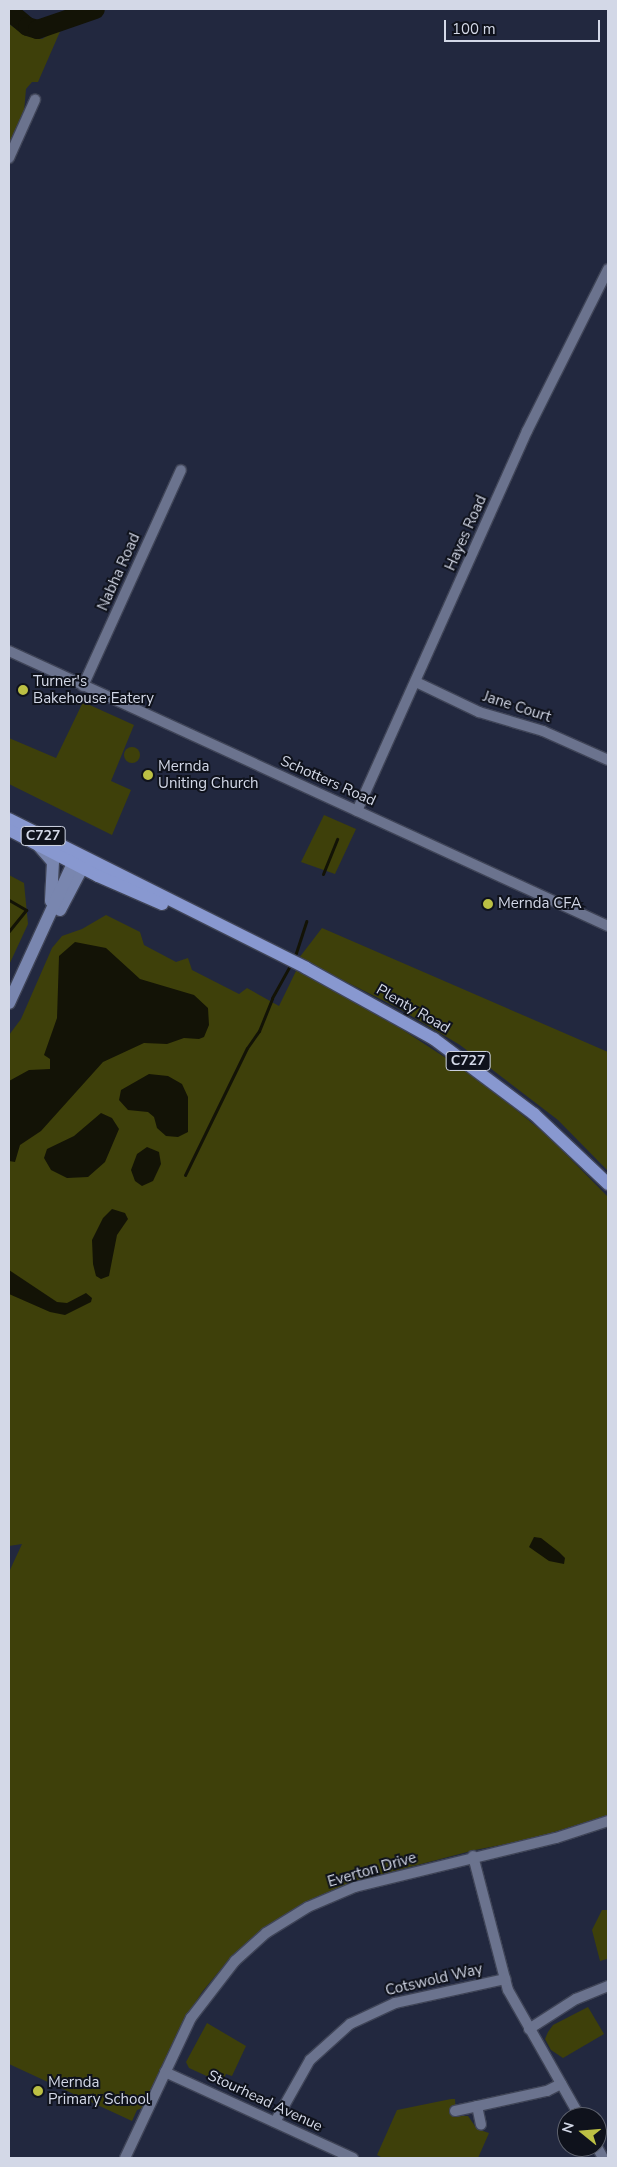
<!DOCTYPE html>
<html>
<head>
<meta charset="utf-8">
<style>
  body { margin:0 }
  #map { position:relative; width:617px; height:2167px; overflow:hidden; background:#22283f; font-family:"Nunito Sans",sans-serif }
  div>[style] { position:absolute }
  .green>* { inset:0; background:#3e400a }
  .round { border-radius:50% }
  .water>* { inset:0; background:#131306 }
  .stream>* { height:3px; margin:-1.5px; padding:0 1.5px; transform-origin:1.5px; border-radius:1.5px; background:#131306 }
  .river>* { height:19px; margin:-9.5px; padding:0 9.5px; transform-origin:9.5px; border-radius:9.5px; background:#131306 }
  .roads { filter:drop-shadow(1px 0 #3f4457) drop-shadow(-1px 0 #3f4457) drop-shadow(0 1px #3f4457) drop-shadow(0 -1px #3f4457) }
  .street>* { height:10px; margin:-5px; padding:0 5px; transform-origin:5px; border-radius:5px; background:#6b738e }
  .secondary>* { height:12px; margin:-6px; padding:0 6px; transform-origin:6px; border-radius:6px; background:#7986af }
  .primary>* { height:12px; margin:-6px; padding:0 6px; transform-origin:6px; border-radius:6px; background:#8898d0 }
  .dots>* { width:14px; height:14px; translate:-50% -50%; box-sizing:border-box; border:2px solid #0f121c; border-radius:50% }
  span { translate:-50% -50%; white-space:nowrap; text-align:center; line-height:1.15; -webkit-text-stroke:4px #0f121c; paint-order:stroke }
  .shield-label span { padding:1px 4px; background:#0f121c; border:1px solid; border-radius:4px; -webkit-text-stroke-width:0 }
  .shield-label { font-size:14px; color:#d3d8e7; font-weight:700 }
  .street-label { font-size:15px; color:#d3d8e7 }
  .poi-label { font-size:15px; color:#d3d8e7 }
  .left { translate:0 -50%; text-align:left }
  .frame { position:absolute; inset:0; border:10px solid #d3d8e7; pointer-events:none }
  .north { position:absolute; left:557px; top:2107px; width:50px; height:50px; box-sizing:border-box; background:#0f121c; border:1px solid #5d616d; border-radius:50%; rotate:287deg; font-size:14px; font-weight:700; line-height:20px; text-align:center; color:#d3d8e7 }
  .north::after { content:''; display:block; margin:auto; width:18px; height:22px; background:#bcc044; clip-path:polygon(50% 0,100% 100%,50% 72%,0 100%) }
  .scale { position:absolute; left:444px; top:20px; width:156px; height:22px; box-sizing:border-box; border:2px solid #d3d8e7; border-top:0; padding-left:6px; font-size:15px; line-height:18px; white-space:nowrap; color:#d3d8e7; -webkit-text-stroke:4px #0f121c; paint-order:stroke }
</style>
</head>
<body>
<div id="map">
  <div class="green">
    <div style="clip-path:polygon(9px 24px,27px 36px,42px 39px,62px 27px,38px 82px,32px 82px,26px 89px,24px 112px,9px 147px)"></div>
    <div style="clip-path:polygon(83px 702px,134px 725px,111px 781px,131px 790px,112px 835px,9px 784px,9px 738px,56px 758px)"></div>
    <div class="round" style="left:124px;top:747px;width:16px;height:16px"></div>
    <div style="clip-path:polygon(324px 815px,356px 829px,335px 874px,301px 862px)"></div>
    <div style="clip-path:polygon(9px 875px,24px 883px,28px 924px,9px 965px)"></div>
    <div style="clip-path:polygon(106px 915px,140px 932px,144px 945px,176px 962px,188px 958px,192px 970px,239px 994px,247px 988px,279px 1006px,297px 969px,403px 1030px,481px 1081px,549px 1137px,608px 1197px,608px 1815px,532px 1839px,475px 1850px,356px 1881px,316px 1897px,278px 1919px,230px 1958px,202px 1992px,180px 2028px,143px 2108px,137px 2110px,132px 2121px,9px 2064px,9px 1572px,22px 1544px,9px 1546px,9px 1035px,21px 1019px,52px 948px,62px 936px,82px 929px)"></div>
    <div style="clip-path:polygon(322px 928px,608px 1052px,608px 1171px,558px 1120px,460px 1045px,398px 1008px,299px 958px)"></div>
    <div style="clip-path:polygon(602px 1910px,608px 1910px,608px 1963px,607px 1959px,600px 1961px,592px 1930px)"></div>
    <div style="clip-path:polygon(588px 2007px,604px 2034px,563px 2058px,551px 2050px,545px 2039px,548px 2032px,553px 2025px)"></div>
    <div style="clip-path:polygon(207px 2023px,246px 2046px,232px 2076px,226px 2074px,222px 2083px,189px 2068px,186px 2062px)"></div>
    <div style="clip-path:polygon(451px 2099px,455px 2099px,456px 2116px,468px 2116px,477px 2129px,489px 2133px,478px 2158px,383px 2158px,377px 2155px,397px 2110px)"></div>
  </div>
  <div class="water">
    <div style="clip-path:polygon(75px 942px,106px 948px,140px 979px,194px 995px,208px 1008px,209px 1025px,204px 1037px,199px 1039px,184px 1038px,167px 1044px,144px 1043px,103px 1062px,41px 1131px,20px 1145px,15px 1162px,9px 1161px,9px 1081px,29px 1070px,50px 1069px,50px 1059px,44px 1055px,57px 1018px,59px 956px)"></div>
    <div style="clip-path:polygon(149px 1074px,168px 1076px,182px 1084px,188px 1097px,188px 1132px,178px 1137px,166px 1136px,157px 1128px,154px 1117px,148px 1112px,128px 1110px,119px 1100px,121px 1090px)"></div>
    <div style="clip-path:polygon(101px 1113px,112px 1118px,119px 1129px,105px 1162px,88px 1177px,67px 1178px,51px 1170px,44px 1158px,47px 1149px,74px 1136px)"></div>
    <div style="clip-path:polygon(147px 1147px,159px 1152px,161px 1164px,153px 1181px,142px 1186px,135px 1181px,131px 1170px,137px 1154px)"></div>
    <div style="clip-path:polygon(112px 1209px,125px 1213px,128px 1219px,117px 1235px,109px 1276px,101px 1279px,96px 1276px,93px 1264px,92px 1240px,103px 1218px)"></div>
    <div style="clip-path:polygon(9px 1270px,57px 1302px,67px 1303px,86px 1293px,92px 1298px,91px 1302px,65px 1315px,50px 1312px,9px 1294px)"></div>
    <div style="clip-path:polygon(534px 1537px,541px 1538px,559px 1552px,565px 1558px,564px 1564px,549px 1561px,529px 1547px)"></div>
  </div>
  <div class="stream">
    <div style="left:323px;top:874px;width:38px;rotate:-68deg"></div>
    <div style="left:9px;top:900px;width:20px;rotate:30deg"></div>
    <div style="left:26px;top:910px;width:27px;rotate:129deg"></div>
    <div style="left:294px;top:959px;width:40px;rotate:-72deg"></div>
    <div style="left:185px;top:1175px;width:141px;rotate:-64deg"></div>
    <div style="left:247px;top:1048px;width:21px;rotate:-55deg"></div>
    <div style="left:259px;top:1031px;width:35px;rotate:-68deg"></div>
    <div style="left:272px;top:998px;width:39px;rotate:-61deg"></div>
  </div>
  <div class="river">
    <div style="left:9px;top:11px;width:23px;rotate:40deg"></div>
    <div style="left:27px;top:26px;width:10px;rotate:17deg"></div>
    <div style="left:37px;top:29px;width:61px;rotate:-19deg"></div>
  </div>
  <div class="roads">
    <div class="street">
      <div style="left:9px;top:158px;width:64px;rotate:-65.9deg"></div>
      <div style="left:9px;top:651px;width:659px;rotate:24.66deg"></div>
      <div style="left:416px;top:682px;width:70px;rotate:25.5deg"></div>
      <div style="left:479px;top:712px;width:67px;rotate:16.5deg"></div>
      <div style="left:543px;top:731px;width:71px;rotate:24deg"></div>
      <div style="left:83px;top:686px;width:237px;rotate:-65.6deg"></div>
      <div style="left:357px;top:811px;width:416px;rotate:-65.9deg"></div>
      <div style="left:527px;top:431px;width:181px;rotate:-63.4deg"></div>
      <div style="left:473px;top:1856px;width:138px;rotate:75.4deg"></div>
      <div style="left:508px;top:1990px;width:146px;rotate:60.4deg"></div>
      <div style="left:529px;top:2029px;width:56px;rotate:-32.6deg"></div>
      <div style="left:576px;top:1999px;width:35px;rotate:-22deg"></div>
      <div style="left:165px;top:2072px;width:207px;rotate:24.6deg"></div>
      <div style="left:477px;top:2106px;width:19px;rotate:78deg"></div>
      <div style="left:455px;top:2111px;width:94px;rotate:-12.3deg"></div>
      <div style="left:547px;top:2091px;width:16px;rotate:-27deg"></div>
      <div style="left:275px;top:2122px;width:71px;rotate:-60.6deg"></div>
      <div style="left:310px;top:2060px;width:54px;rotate:-42deg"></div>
      <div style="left:350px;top:2024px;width:50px;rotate:-25deg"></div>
      <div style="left:395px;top:2003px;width:113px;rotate:-12.3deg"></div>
      <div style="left:597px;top:2147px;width:13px;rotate:61deg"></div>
      <div style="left:125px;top:2158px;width:155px;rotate:-64.8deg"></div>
      <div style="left:191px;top:2018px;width:72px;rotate:-52.3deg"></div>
      <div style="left:235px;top:1961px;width:42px;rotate:-42.1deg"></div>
      <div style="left:266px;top:1933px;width:49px;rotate:-31.8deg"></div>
      <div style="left:308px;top:1907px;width:51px;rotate:-23.1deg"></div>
      <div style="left:355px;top:1887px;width:207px;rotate:-13.7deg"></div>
      <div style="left:556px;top:1838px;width:55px;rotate:-18.1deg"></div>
    </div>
    <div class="secondary">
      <div style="left:39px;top:846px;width:21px;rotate:49deg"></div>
      <div style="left:53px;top:862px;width:39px;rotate:93deg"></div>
      <div style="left:60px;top:910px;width:47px;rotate:-62.4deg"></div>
      <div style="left:9px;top:1003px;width:154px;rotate:-65.4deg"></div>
    </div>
    <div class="primary">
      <div style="left:9px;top:819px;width:332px;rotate:26.6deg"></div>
      <div style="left:306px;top:968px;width:146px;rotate:29deg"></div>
      <div style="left:434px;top:1039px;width:125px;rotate:36.9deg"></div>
      <div style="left:534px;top:1114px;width:102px;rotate:43.4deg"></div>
      <div style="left:9px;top:830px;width:100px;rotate:27.3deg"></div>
      <div style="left:98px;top:876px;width:70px;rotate:23.6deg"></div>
    </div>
  </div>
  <div class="dots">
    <div style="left:23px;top:690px;background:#bcc044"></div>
    <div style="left:148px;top:775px;background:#bcc044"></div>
    <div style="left:488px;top:904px;background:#bcc044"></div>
    <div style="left:38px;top:2091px;background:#bcc044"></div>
  </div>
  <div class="shield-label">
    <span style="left:43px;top:836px">C727</span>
    <span style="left:468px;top:1061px">C727</span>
  </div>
  <div class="street-label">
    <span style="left:466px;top:533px;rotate:-66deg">Hayes Road</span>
    <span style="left:119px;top:572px;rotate:-66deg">Nabha Road</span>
    <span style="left:517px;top:707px;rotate:18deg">Jane Court</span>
    <span style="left:328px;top:781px;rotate:24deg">Schotters Road</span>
    <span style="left:413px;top:1009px;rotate:30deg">Plenty Road</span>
    <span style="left:372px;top:1870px;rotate:-16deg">Everton Drive</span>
    <span style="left:434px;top:1980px;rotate:-13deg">Cotswold Way</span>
    <span style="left:265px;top:2101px;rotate:25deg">Stourhead Avenue</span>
  </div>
  <div class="poi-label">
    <span class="left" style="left:33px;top:690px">Turner's<br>Bakehouse Eatery</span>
    <span class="left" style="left:158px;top:775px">Mernda<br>Uniting Church</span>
    <span class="left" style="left:498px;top:904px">Mernda CFA</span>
    <span class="left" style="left:48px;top:2091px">Mernda<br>Primary School</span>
  </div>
  <div class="frame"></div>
  <div class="north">N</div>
  <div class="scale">100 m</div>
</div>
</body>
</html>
